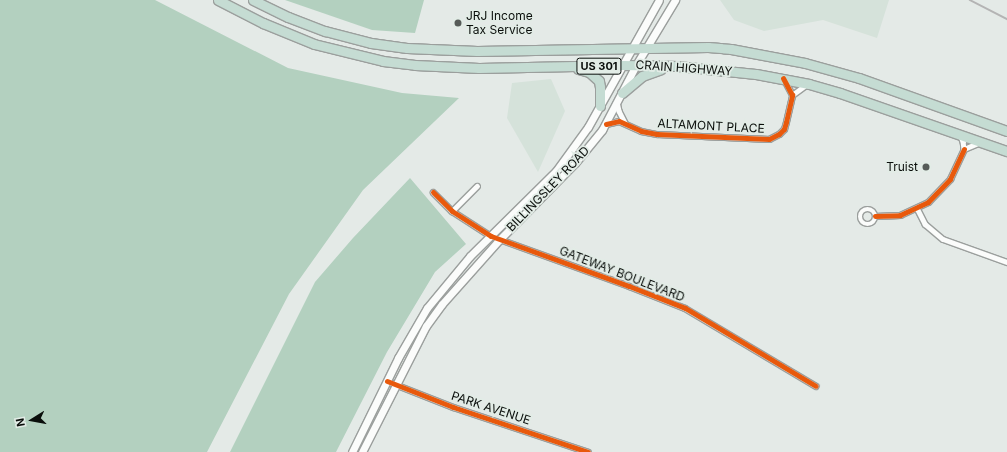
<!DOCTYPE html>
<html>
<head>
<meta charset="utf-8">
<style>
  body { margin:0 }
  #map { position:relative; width:1007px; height:452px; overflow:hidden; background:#e4eae7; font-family:Inter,sans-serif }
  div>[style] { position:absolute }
  .built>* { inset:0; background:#d5e2da }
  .forest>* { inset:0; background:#b3d0bf }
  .roads { filter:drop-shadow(1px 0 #9b9f9d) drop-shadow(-1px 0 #9b9f9d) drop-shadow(0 1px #9b9f9d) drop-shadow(0 -1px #9b9f9d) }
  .street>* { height:4.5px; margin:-2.25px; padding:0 2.25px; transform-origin:2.25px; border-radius:2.25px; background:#fbfcfb }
  .street>.ring { margin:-2.25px; padding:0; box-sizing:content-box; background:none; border:4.5px solid #fbfcfb; border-radius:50% }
  .secondary>* { height:7px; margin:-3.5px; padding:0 3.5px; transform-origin:3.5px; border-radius:3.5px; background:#fbfcfb }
  .highway>* { height:9px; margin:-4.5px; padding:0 4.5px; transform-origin:4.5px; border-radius:4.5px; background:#c5dcd3 }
  .rail>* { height:1.5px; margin:-0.75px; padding:0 0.75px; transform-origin:0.75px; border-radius:0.75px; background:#b4b4b4 }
  .cycleway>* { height:5px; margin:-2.5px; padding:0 2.5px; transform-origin:2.5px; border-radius:2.5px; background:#e8590c }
  .dots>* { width:11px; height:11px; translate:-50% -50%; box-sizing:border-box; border:2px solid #e2ece6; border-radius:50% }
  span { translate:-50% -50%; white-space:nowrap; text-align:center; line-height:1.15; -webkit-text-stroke:3.5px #e2ece6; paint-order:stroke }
  .shield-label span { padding:1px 3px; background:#e2ece6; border:1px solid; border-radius:3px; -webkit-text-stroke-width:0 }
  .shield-label { font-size:11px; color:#0a0e0b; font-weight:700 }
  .poi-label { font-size:12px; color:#0a0e0b }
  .left { translate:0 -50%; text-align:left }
  .right { translate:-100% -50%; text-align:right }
  .street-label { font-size:12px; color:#0a0e0b }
  .north { position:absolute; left:12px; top:400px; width:40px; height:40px; -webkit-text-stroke:3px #e2ece6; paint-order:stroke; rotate:259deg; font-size:11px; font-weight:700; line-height:16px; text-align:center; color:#0a0e0b }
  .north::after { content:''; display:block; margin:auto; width:14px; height:18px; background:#0a0e0b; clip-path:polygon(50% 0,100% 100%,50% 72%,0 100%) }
</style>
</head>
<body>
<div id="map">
  <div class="built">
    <div style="clip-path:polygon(720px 0,889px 0,877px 38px,823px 20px,764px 31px,734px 20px)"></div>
    <div style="clip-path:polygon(551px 79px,565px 111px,538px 172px,507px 118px,512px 83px)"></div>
  </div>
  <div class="forest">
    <div style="clip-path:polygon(0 0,155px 0,288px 68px,402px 93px,459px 98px,363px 190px,289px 294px,207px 452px,0 452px)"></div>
    <div style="clip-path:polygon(285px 0,424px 0,415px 33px,372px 30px)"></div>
    <div style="clip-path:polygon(410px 178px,466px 244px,435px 272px,387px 352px,336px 452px,230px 452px,315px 282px,353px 238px)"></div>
  </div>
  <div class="roads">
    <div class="street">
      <div style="left:792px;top:95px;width:19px;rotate:-36deg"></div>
      <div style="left:617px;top:102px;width:9px;rotate:77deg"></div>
      <div style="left:619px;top:111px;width:13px;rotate:63deg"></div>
      <div style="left:606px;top:124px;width:13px;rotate:-13deg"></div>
      <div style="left:619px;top:121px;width:24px;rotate:24deg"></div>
      <div style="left:641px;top:131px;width:16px;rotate:11deg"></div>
      <div style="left:657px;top:134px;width:112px;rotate:2.6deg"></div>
      <div style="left:769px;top:139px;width:11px;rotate:-27deg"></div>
      <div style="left:779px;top:134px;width:7px;rotate:-45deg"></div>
      <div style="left:784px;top:129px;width:7px;rotate:-74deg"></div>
      <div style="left:786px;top:122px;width:28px;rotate:-77deg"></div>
      <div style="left:792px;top:95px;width:17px;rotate:-118deg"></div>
      <div style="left:960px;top:135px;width:7px;rotate:63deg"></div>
      <div style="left:963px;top:141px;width:8px;rotate:83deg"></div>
      <div style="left:964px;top:149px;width:15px;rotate:-23deg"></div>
      <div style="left:433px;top:192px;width:27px;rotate:45deg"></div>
      <div style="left:452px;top:211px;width:46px;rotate:32.7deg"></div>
      <div style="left:491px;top:236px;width:147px;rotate:19.9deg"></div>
      <div style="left:629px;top:286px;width:60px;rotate:21.4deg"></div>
      <div style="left:685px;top:308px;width:152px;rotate:30.8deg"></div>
      <div style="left:917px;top:208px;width:18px;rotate:63deg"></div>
      <div style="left:925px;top:224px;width:23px;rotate:40deg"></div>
      <div style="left:943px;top:239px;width:68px;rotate:19.8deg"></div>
      <div class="ring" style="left:860px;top:209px;width:11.5px;height:11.5px"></div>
      <div style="left:452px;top:211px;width:35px;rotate:-45deg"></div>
      <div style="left:875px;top:216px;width:25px;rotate:-2deg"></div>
      <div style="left:900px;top:215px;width:31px;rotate:-25deg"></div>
      <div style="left:928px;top:202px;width:32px;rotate:-46deg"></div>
      <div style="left:950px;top:179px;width:33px;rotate:-65deg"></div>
      <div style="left:387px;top:381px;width:71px;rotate:21.5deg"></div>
      <div style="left:453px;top:407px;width:142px;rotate:18.4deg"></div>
    </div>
    <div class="secondary">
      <div style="left:352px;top:452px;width:105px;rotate:-63.9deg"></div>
      <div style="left:398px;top:358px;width:58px;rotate:-59.9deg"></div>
      <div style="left:427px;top:308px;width:67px;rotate:-50.4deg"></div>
      <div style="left:470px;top:256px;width:121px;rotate:-44.7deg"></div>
      <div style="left:556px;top:171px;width:54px;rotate:-54deg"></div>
      <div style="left:588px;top:127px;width:145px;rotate:-60.8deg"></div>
      <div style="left:362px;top:452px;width:141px;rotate:-63.1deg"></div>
      <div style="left:426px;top:326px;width:27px;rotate:-54deg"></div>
      <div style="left:442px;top:304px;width:86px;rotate:-48.3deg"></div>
      <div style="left:499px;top:240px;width:108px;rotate:-45.4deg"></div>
      <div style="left:575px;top:163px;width:43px;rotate:-50.7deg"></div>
      <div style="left:602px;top:130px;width:73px;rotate:-62.4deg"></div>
      <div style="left:636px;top:65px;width:76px;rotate:-59deg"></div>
    </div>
    <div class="highway">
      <div style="left:218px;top:0;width:51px;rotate:27.1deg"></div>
      <div style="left:263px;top:23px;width:55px;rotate:22.4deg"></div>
      <div style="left:314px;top:44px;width:71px;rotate:13.8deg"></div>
      <div style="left:383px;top:61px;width:32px;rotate:7deg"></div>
      <div style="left:415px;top:65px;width:64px;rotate:2.7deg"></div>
      <div style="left:479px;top:68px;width:144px;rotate:-1.2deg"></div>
      <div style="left:623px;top:65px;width:54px;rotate:1.1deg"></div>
      <div style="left:677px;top:66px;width:79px;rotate:5.8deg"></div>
      <div style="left:756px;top:74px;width:54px;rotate:10.7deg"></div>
      <div style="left:809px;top:84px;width:32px;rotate:16deg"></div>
      <div style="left:840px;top:93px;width:177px;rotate:19.2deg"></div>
      <div style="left:253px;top:0;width:39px;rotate:26deg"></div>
      <div style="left:288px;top:17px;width:40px;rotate:21deg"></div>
      <div style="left:325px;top:31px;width:48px;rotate:14.6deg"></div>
      <div style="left:371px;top:43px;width:36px;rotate:8deg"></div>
      <div style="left:407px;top:48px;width:70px;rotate:2.5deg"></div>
      <div style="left:477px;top:51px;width:231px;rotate:-1deg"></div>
      <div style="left:708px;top:47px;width:23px;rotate:5deg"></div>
      <div style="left:731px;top:49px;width:75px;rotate:10.7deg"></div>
      <div style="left:805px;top:63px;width:56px;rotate:15.5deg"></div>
      <div style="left:859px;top:78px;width:157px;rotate:19.7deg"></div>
      <div style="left:578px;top:69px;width:11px;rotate:15deg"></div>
      <div style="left:589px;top:72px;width:13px;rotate:42deg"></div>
      <div style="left:599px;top:81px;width:6px;rotate:81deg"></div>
      <div style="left:600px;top:87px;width:19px;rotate:90deg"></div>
      <div style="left:622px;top:93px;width:26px;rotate:-40deg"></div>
      <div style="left:642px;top:76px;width:20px;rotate:-20deg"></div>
    </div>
  </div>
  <div class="rail">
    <div style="left:970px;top:0;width:42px;rotate:27.2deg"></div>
  </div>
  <div class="cycleway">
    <div style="left:606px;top:124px;width:13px;rotate:-13deg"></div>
    <div style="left:619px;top:121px;width:24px;rotate:24deg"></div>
    <div style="left:641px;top:131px;width:16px;rotate:11deg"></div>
    <div style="left:657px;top:134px;width:112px;rotate:2.6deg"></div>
    <div style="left:769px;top:139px;width:11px;rotate:-27deg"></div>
    <div style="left:779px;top:134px;width:7px;rotate:-45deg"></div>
    <div style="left:784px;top:129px;width:7px;rotate:-74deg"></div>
    <div style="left:786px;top:122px;width:28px;rotate:-77deg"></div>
    <div style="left:792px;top:95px;width:19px;rotate:-118deg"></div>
    <div style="left:433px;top:192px;width:27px;rotate:45deg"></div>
    <div style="left:452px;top:211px;width:46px;rotate:32.7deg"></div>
    <div style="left:491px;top:236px;width:147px;rotate:19.9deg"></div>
    <div style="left:629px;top:286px;width:60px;rotate:21.4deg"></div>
    <div style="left:685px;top:308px;width:152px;rotate:30.8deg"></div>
    <div style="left:875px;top:216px;width:25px;rotate:-2deg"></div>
    <div style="left:900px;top:215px;width:31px;rotate:-25deg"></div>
    <div style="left:928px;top:202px;width:32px;rotate:-46deg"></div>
    <div style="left:950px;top:179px;width:33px;rotate:-65deg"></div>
    <div style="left:387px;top:381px;width:71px;rotate:21.5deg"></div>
    <div style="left:453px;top:407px;width:142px;rotate:18.4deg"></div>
  </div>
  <div class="dots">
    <div style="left:458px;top:23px;background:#565b58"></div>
    <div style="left:926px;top:167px;background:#565b58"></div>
  </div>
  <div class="shield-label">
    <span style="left:599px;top:66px">US 301</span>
  </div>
  <div class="poi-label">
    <span class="left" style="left:466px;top:23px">JRJ Income<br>Tax Service</span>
    <span class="right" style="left:918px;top:167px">Truist</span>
  </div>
  <div class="street-label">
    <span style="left:684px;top:68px;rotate:4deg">CRAIN HIGHWAY</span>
    <span style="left:711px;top:126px;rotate:3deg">ALTAMONT PLACE</span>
    <span style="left:548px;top:189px;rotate:-46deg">BILLINGSLEY ROAD</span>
    <span style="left:622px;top:274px;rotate:21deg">GATEWAY BOULEVARD</span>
    <span style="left:491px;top:408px;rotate:18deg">PARK AVENUE</span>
  </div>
  <div class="north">N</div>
</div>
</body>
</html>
